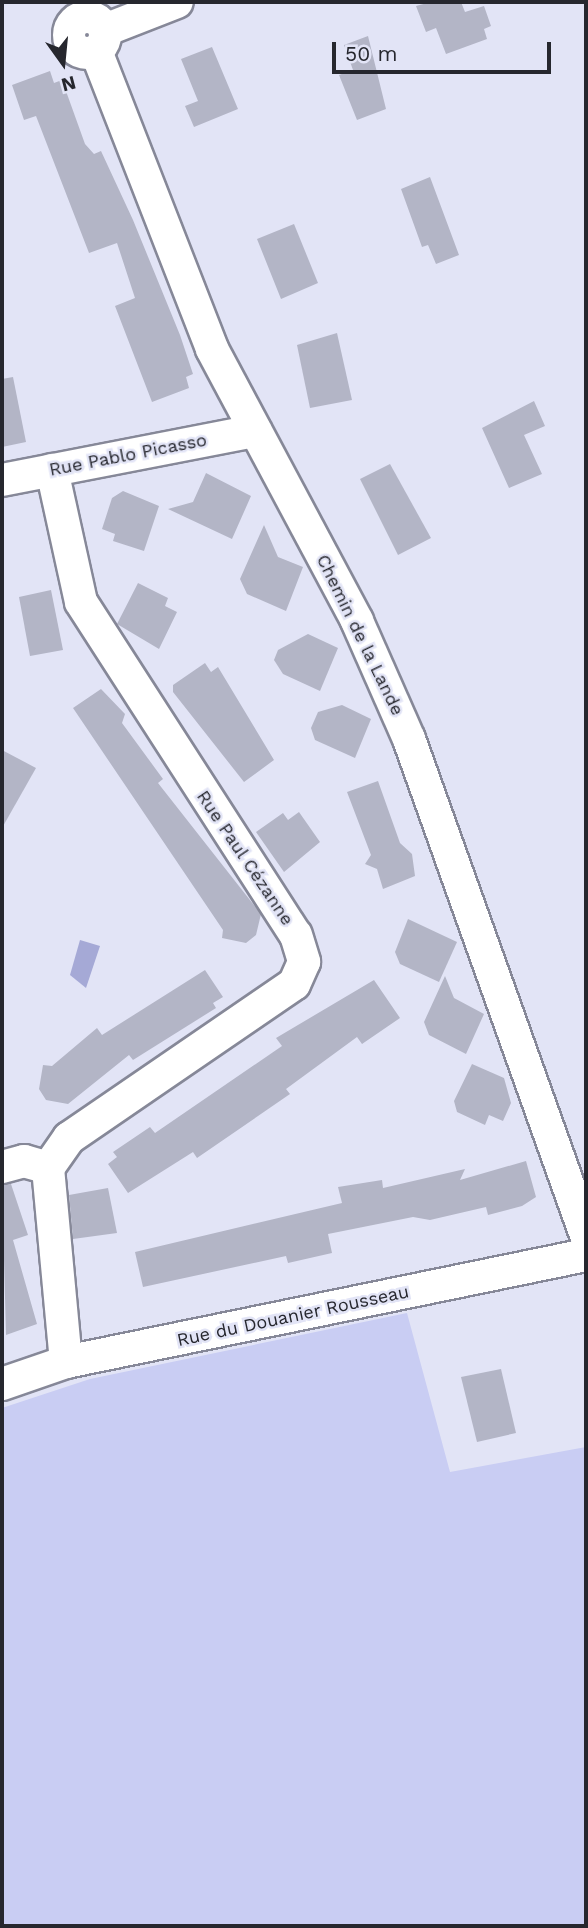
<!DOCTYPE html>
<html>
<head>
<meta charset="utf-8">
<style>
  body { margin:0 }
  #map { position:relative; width:588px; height:1928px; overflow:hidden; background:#e2e4f6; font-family:"Work Sans",sans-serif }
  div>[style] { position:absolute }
  .green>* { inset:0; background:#c9cdf3 }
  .water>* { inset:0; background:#a5a9d6 }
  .building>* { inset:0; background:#b3b5c6 }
  .roads { filter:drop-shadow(2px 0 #868898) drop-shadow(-2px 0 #868898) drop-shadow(0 2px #868898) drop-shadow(0 -2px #868898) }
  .minor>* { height:32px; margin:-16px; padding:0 16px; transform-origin:16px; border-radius:16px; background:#fff }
  .minor>.ring { margin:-16px; padding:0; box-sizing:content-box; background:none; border:32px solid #fff; border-radius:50% }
  span { translate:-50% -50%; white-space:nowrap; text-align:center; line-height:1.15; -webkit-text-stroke:5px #e2e4f6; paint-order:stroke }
  .street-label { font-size:18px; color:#26272e }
  .frame { position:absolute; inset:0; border:4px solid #26272e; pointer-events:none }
  .north { position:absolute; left:28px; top:28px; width:70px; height:70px; -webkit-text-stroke:5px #e2e4f6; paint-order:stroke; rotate:165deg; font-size:19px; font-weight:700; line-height:28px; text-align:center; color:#26272e }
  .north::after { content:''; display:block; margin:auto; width:24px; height:32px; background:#26272e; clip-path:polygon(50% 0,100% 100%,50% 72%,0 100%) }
  .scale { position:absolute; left:332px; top:42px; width:219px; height:32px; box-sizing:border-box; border:4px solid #26272e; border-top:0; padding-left:9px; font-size:21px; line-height:24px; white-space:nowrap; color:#26272e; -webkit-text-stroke:5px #e2e4f6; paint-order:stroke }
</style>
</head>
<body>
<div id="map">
  <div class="green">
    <div style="clip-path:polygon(407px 1313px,450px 1472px,586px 1447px,586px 1926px,2px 1926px,2px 1408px,90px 1379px)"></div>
  </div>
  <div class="water">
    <div style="clip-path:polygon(80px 940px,100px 946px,86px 988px,70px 975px)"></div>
  </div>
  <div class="building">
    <div style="clip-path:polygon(431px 2px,461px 2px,465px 12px,484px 6px,491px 26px,484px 29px,487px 39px,446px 54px,436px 28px,426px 32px,416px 6px)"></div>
    <div style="clip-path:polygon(368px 36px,386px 109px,357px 120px,339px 75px,353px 70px,344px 45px)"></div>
    <div style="clip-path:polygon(212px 47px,238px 109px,194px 127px,185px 106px,198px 101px,181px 59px)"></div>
    <div style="clip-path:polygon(50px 71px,54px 83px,62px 80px,85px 144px,94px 154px,101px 151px,133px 220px,180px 335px,193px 374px,186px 377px,189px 388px,152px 402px,115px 306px,135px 298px,117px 243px,89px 253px,36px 116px,24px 120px,12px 85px)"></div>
    <div style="clip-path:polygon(430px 177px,459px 255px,436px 264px,428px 245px,422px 247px,401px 189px)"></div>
    <div style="clip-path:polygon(294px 224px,318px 283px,281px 299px,257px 239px)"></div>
    <div style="clip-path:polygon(337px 333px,352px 400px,310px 408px,297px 345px)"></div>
    <div style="clip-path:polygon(13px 377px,26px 442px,2px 447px,2px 379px)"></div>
    <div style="clip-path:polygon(534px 401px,545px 426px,524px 435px,542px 474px,509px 488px,482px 428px)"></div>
    <div style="clip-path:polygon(390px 464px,431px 538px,398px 555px,360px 479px)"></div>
    <div style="clip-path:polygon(206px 473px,251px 496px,232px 539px,168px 509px,193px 502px)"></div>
    <div style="clip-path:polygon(123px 491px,159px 506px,144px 551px,113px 541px,115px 534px,102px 529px,112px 498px)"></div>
    <div style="clip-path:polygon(264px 525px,278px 557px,303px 567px,286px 611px,247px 594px,240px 579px)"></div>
    <div style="clip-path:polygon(138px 583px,168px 598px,165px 606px,177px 612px,159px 649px,117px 624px)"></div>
    <div style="clip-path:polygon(51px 590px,63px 650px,30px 656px,19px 597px)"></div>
    <div style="clip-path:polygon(308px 634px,338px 648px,320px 691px,283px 674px,274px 660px,278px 650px)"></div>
    <div style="clip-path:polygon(205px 663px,211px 672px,218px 667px,274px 760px,244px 782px,173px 692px,173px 685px)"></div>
    <div style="clip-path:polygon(101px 689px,125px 714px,122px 723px,163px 779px,158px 783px,261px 914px,256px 935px,246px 943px,222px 938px,223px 930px,73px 708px)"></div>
    <div style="clip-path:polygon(342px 705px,371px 719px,355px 758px,315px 740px,311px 728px,318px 712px)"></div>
    <div style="clip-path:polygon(2px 750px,36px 768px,2px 828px)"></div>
    <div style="clip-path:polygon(378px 781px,400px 843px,412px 854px,415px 876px,383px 889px,377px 869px,365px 864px,371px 855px,347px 792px)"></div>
    <div style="clip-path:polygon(299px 812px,320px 842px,284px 872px,256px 832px,283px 813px,288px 820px)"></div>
    <div style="clip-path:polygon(408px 919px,457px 942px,439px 982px,400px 964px,395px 952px)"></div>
    <div style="clip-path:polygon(205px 970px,223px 997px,213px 1003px,216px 1008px,133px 1060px,129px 1055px,68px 1104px,46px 1100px,39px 1089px,43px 1065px,52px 1066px,97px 1028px,102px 1035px)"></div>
    <div style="clip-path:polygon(445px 976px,454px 998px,484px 1014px,466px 1054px,429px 1035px,424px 1022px)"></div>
    <div style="clip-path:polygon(374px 980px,400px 1018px,362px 1044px,357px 1037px,286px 1089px,290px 1094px,197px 1158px,193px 1152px,128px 1193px,108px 1164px,117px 1157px,113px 1152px,150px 1127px,155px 1133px,282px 1046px,276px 1038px)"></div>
    <div style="clip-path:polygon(472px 1064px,504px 1078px,511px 1103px,503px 1121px,489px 1115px,485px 1125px,457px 1112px,454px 1101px)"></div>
    <div style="clip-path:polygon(526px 1161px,536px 1197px,522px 1206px,488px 1215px,486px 1207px,430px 1220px,413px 1217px,328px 1234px,332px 1253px,288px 1263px,286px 1256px,143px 1287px,135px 1252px,342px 1203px,338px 1187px,382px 1180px,383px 1188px,465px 1169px,460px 1180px)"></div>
    <div style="clip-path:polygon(11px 1184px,28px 1235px,13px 1240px,37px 1324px,6px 1335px,2px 1185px)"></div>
    <div style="clip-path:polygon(108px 1188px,117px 1233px,73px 1239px,69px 1195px)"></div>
    <div style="clip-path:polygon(501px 1369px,516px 1433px,477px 1442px,461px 1377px)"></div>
  </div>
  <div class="roads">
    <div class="minor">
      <div class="ring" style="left:69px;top:17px;width:4px;height:4px"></div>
      <div style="left:105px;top:30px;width:77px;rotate:-21.3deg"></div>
      <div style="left:96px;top:51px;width:320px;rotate:68.7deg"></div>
      <div style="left:212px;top:349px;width:308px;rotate:61.9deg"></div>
      <div style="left:357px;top:621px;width:129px;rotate:66.2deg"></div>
      <div style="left:409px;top:739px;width:527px;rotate:70.36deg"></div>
      <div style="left:52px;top:470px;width:135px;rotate:77.6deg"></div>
      <div style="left:81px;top:602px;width:396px;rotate:57.2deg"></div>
      <div style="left:296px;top:935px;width:28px;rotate:73deg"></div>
      <div style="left:304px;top:962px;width:24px;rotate:114deg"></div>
      <div style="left:294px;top:984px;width:273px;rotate:145.6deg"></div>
      <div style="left:69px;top:1138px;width:37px;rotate:125deg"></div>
      <div style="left:48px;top:1168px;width:195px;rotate:84.7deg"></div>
      <div style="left:2px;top:480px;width:258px;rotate:-11deg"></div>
      <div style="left:2px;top:1167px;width:23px;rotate:-15deg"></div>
      <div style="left:24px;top:1161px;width:25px;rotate:16deg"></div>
      <div style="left:2px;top:1384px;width:68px;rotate:-19deg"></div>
      <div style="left:66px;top:1362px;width:531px;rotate:-11.63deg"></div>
    </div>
  </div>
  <div class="street-label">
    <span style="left:128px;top:455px;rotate:-11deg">Rue Pablo Picasso</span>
    <span style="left:360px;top:635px;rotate:64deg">Chemin de la Lande</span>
    <span style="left:245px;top:858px;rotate:56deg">Rue Paul Cézanne</span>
    <span style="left:293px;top:1316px;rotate:-12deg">Rue du Douanier Rousseau</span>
  </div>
  <div class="frame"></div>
  <div class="north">N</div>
  <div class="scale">50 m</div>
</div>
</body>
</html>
